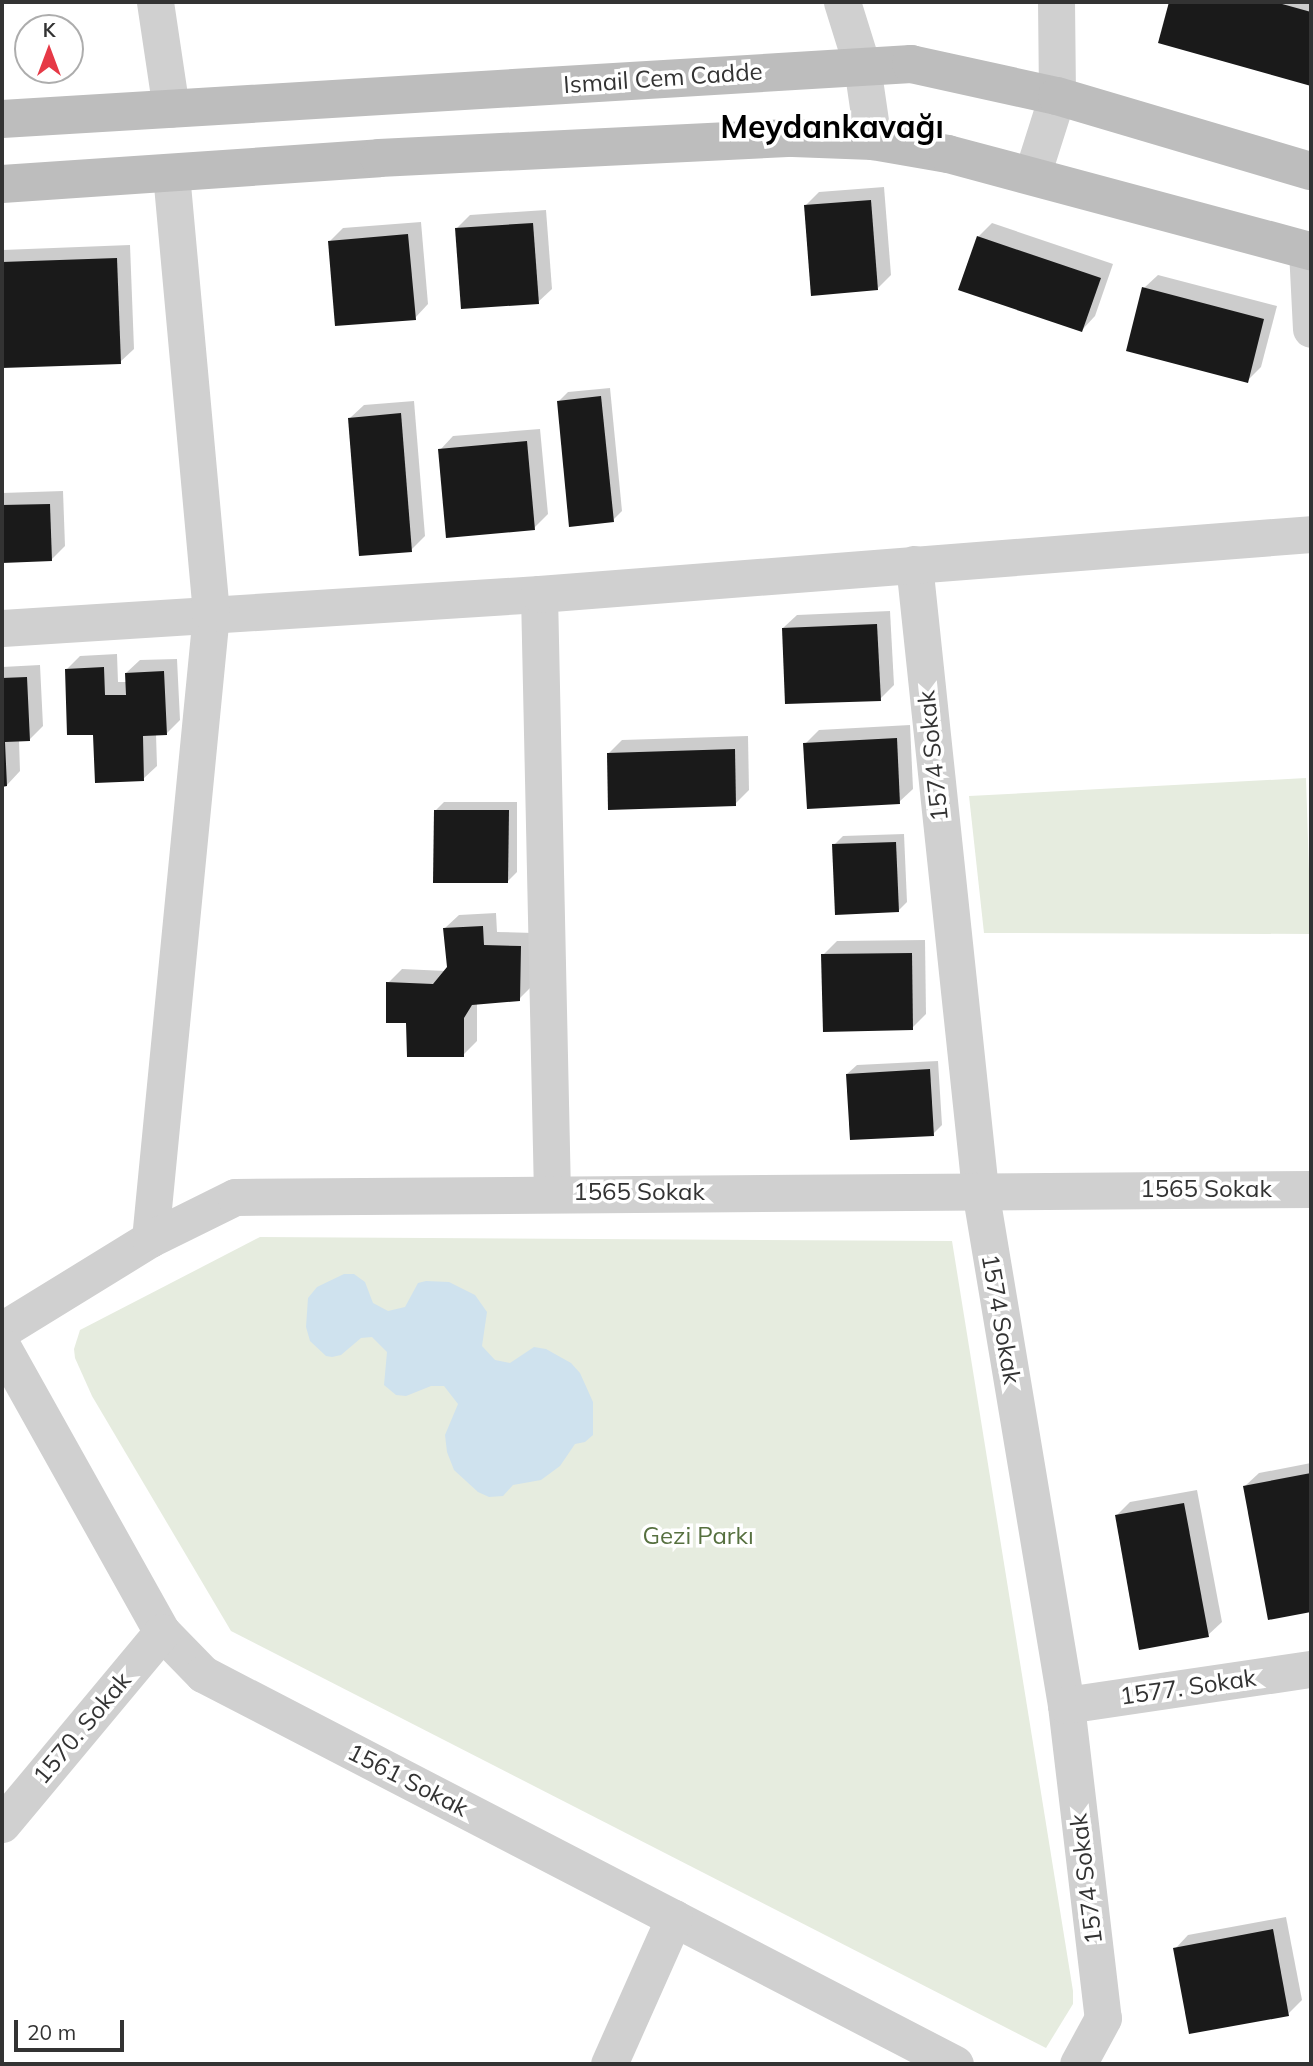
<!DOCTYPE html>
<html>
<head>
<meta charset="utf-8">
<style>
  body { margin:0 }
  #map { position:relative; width:1313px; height:2066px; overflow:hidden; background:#fff; font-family:Mulish,sans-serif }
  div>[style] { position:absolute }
  .green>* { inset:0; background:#e6ecdf }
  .water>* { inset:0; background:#cfe2ee }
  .shadow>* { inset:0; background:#0003 }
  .building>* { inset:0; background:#1a1a1a }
  .street>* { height:37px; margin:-18.5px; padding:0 18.5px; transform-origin:18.5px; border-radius:18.5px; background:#d0d0d0 }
  .secondary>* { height:38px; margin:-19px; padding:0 19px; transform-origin:19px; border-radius:19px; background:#bdbdbd }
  span { translate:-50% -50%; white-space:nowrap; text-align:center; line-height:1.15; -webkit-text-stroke:7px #fff; paint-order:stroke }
  .street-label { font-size:24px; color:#333 }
  .park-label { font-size:24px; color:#56703f }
  .district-label { font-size:32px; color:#000; font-weight:700 }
  .frame { position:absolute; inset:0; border:4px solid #333; pointer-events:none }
  .north { position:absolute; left:14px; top:14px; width:70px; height:70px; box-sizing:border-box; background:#fff; border:2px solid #adadad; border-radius:50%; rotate:0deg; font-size:19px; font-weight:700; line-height:28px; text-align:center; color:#333 }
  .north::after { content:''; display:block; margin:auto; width:24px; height:32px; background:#e63946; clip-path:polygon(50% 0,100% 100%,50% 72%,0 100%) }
  .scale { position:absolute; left:14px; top:2020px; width:110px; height:32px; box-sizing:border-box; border:4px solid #333; border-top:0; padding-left:9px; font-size:21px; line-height:24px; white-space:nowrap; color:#333; -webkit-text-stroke:5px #fff; paint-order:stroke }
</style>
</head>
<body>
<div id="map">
  <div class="green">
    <div style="clip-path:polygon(1306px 778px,1311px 934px,984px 933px,969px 796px)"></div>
    <div style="clip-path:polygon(260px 1237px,952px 1241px,1073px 1991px,1073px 2004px,1046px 2048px,231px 1631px,92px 1396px,75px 1358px,74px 1349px,80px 1330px)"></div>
  </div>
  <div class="water">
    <div style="clip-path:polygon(344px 1274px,354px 1274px,365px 1282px,373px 1303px,388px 1311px,405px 1307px,418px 1283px,426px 1281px,449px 1282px,475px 1295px,487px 1312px,482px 1346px,495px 1360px,510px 1363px,534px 1347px,546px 1349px,571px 1363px,580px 1373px,593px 1402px,593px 1435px,585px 1442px,575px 1444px,560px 1466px,541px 1480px,513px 1485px,503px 1496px,489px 1497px,478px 1492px,454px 1470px,447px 1452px,445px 1435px,458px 1404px,444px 1386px,431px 1386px,406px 1396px,396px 1395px,384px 1385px,387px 1352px,372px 1337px,361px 1338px,341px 1355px,332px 1357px,326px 1356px,310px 1341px,306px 1327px,308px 1298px,317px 1287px)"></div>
  </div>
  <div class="shadow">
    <div style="clip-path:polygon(1171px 2px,1311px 2px,1311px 85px,1160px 42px)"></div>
    <div style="clip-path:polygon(884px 187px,891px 275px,877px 289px,805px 206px,819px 192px)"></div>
    <div style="clip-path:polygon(546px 210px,552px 289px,538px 302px,456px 229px,470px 215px)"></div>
    <div style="clip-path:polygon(421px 222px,428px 304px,415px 318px,329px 242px,343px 228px)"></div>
    <div style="clip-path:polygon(992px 223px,1113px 264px,1095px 316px,1082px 330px,978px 237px)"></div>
    <div style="clip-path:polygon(130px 245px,134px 349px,120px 362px,2px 366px,2px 250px)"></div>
    <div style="clip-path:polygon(1158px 275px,1277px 306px,1261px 367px,1247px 381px,1144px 288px)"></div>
    <div style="clip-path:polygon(610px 388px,622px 511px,613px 520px,559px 401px,568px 392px)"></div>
    <div style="clip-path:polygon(414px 401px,425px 536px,411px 550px,350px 418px,364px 405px)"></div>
    <div style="clip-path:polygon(540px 429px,548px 514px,534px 528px,440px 450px,453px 436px)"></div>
    <div style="clip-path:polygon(63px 491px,65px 546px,51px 560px,2px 561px,2px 493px)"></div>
    <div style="clip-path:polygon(890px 611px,894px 685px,880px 699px,783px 628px,797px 615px)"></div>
    <div style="clip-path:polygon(117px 654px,118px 682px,127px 682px,126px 673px,140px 660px,177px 659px,180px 720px,166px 734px,156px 734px,157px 766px,143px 779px,95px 733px,66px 670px,80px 656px)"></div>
    <div style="clip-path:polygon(40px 665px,43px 726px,29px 740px,19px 740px,20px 771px,7px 785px,2px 785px,2px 667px)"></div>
    <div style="clip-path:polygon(910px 725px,913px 789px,899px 802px,805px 744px,819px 730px)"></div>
    <div style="clip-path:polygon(748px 736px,749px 790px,735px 804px,608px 754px,622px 740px)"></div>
    <div style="clip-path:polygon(444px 802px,517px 802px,517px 872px,508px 881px,435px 811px)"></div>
    <div style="clip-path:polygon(904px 834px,907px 902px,898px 911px,834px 845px,843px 836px)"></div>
    <div style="clip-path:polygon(496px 913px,497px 932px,534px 933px,533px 985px,519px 999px,477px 1003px,477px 1041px,463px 1055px,407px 1021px,388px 983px,402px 969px,446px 971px,449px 967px,445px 928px,459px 915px)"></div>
    <div style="clip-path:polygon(925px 940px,926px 1014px,912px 1028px,823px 955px,837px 941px)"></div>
    <div style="clip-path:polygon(938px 1061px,942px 1125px,933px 1134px,847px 1074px,857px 1065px)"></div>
    <div style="clip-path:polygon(1311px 1463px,1311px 1610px,1269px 1618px,1245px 1486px,1259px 1473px)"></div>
    <div style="clip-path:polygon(1197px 1490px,1222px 1622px,1208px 1635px,1116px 1516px,1130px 1502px)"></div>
    <div style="clip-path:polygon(1286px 1917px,1302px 2000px,1288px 2014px,1175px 1949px,1188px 1935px)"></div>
  </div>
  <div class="building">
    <div style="clip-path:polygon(1169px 2px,1275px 2px,1311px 12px,1311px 86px,1158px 43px)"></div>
    <div style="clip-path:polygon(871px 200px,878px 290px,811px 296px,804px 205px)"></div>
    <div style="clip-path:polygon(533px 223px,539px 304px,461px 309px,455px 228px)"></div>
    <div style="clip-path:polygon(408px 234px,416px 320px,335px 326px,328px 241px)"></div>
    <div style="clip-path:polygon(977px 236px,1101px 278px,1082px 332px,958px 290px)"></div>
    <div style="clip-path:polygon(117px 258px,121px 364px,2px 368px,2px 262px)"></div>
    <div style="clip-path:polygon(1142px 287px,1264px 319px,1248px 383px,1126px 351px)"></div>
    <div style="clip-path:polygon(601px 396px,614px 522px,569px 527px,557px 401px)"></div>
    <div style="clip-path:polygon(401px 413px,412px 552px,359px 556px,348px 418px)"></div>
    <div style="clip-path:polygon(527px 441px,535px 530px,446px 538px,438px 449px)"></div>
    <div style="clip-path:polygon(50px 504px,52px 561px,2px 563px,2px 505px)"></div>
    <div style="clip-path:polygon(877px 624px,881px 701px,785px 704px,782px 628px)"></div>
    <div style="clip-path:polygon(104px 667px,105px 695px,126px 695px,125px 673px,164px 671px,167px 735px,143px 736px,144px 781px,95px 783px,93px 735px,67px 735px,65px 669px)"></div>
    <div style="clip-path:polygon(27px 677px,30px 741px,5px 742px,7px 786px,2px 787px,2px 678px)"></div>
    <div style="clip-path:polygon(897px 738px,900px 804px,807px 809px,803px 743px)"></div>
    <div style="clip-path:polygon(735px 749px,736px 806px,608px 810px,607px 753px)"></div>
    <div style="clip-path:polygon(434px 810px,509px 810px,508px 883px,433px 883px)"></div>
    <div style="clip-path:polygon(896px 842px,899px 912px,835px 915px,832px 844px)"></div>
    <div style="clip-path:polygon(483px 926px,484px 945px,521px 946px,520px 1001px,472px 1005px,464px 1018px,464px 1057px,407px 1057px,406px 1023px,386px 1023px,386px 982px,433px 984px,447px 967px,443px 928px)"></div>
    <div style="clip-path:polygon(912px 953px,913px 1030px,823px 1032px,821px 954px)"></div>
    <div style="clip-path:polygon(930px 1069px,934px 1136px,850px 1140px,846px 1074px)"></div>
    <div style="clip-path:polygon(1311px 1473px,1311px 1612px,1268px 1620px,1243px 1486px)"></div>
    <div style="clip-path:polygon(1184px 1503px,1209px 1637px,1139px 1650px,1115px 1515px)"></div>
    <div style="clip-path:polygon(1273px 1929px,1289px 2016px,1189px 2034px,1173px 1948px)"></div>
  </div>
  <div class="street">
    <div style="left:155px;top:2px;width:108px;rotate:81.5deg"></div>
    <div style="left:842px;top:2px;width:67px;rotate:72.6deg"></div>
    <div style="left:862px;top:66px;width:76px;rotate:81.7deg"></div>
    <div style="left:1032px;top:175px;width:83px;rotate:-72.4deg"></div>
    <div style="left:1057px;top:96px;width:94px;rotate:-90.6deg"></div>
    <div style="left:1307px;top:250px;width:79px;rotate:87.1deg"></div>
    <div style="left:914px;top:564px;width:629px;rotate:83.98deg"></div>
    <div style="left:980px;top:1190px;width:522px;rotate:80.52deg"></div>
    <div style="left:1066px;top:1705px;width:315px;rotate:83.3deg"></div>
    <div style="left:1103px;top:2018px;width:52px;rotate:118.5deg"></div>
    <div style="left:539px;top:594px;width:599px;rotate:88.76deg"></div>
    <div style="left:2px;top:628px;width:538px;rotate:-3.62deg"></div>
    <div style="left:539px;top:594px;width:774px;rotate:-4.44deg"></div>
    <div style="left:150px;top:1239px;width:629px;rotate:-84.43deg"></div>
    <div style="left:211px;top:613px;width:441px;rotate:-95.2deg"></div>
    <div style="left:2px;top:1330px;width:174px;rotate:-31.6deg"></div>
    <div style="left:150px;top:1239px;width:95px;rotate:-26.3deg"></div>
    <div style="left:235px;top:1197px;width:1076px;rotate:-0.43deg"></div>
    <div style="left:2px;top:1346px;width:328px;rotate:60.8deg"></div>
    <div style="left:162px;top:1632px;width:59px;rotate:45.7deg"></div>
    <div style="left:203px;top:1674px;width:847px;rotate:27.41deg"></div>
    <div style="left:1066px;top:1705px;width:248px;rotate:-8.4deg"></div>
    <div style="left:2px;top:1824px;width:250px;rotate:-50.2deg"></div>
    <div style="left:609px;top:2064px;width:160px;rotate:-66deg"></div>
  </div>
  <div class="secondary">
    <div style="left:2px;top:119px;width:911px;rotate:-3.46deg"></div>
    <div style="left:911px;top:64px;width:149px;rotate:12.4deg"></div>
    <div style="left:1057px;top:96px;width:265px;rotate:16.5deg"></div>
    <div style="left:2px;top:184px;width:378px;rotate:-3.9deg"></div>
    <div style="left:379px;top:158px;width:414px;rotate:-2.8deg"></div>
    <div style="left:793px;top:138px;width:80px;rotate:2.1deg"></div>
    <div style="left:873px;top:141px;width:76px;rotate:9.8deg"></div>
    <div style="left:948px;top:154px;width:376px;rotate:15deg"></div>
  </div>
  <div class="street-label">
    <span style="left:663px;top:78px;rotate:-4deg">Ismail Cem Cadde</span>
    <span style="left:933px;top:756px;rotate:-96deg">1574 Sokak</span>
    <span style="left:1206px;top:1189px">1565 Sokak</span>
    <span style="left:639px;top:1192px">1565 Sokak</span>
    <span style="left:1001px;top:1319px;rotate:80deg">1574 Sokak</span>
    <span style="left:1188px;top:1687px;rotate:-8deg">1577. Sokak</span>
    <span style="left:82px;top:1728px;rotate:-50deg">1570. Sokak</span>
    <span style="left:408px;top:1780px;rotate:27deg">1561 Sokak</span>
    <span style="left:1086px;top:1879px;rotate:-97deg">1574 Sokak</span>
  </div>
  <div class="park-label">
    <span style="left:698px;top:1536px">Gezi Parkı</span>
  </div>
  <div class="district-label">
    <span style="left:832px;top:126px">Meydankavağı</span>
  </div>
  <div class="frame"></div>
  <div class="north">K</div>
  <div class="scale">20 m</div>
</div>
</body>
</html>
